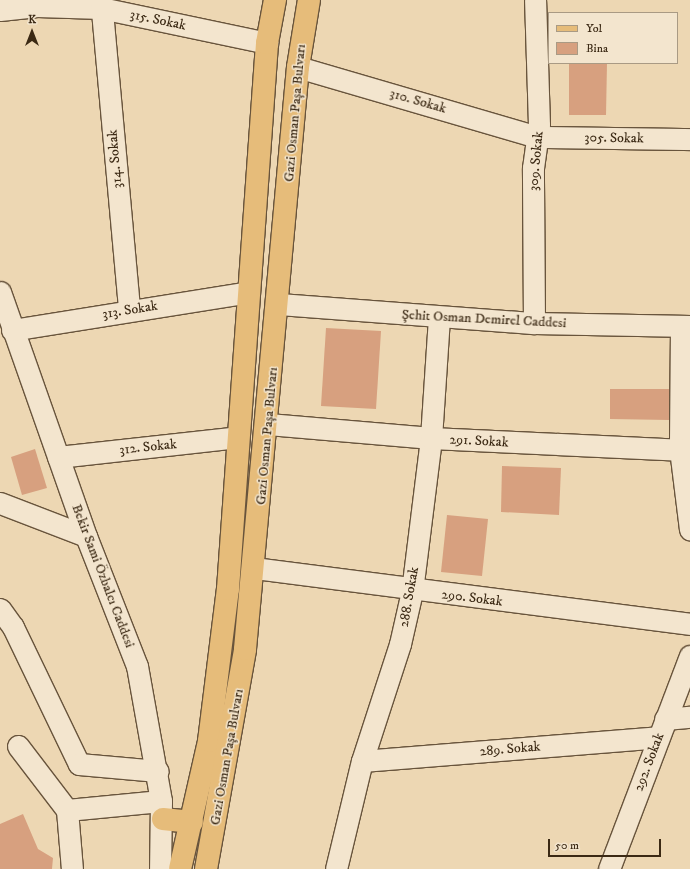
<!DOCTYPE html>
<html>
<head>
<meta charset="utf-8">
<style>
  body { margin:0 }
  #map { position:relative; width:690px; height:869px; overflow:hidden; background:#edd7b3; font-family:"IM FELL DW Pica",serif }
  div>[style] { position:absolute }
  .building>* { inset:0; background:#d7a07f }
  .roads { filter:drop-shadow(1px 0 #68543c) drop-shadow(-1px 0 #68543c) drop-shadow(0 1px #68543c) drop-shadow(0 -1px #68543c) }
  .minor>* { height:21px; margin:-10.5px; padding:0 10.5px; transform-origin:10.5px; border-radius:10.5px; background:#f3e5ce }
  .major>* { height:22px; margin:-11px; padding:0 11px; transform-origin:11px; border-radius:11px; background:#e6bc7a }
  span { translate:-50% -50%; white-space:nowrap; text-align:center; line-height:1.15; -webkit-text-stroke:3px #f3e5ce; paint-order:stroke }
  .street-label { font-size:14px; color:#3b2914 }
  .legend { position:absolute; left:548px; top:12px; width:130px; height:52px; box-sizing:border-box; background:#f3e5ce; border:1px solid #a99a84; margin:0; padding:5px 7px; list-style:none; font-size:12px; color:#3b2914 }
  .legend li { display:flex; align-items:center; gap:8px; height:20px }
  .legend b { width:20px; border:1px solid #a99a84 }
  .north { position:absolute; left:12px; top:12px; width:40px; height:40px; -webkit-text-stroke:3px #f3e5ce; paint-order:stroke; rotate:0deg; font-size:11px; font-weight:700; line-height:16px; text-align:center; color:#3b2914 }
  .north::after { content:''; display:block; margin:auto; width:14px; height:18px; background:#3b2914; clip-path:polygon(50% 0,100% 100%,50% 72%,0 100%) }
  .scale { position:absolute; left:548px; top:839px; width:113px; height:18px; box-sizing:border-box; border:2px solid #3b2914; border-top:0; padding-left:5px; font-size:12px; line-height:14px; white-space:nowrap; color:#3b2914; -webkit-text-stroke:3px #f3e5ce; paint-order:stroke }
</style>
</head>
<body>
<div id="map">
  <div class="building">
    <div style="clip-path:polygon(569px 63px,607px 63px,606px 115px,569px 115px)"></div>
    <div style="clip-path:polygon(326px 328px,381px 331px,376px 409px,321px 406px)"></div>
    <div style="clip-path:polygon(610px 389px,669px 389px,669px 420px,610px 419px)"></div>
    <div style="clip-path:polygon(35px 449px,47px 488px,22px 495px,11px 457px)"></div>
    <div style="clip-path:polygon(502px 466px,561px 468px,559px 515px,501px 512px)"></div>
    <div style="clip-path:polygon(447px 515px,488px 519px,482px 576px,441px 572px)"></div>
    <div style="clip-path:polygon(23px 814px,38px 849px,53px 858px,52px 869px,0 869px,0 824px)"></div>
  </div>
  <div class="roads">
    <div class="minor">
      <div style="left:101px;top:0;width:310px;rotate:84.8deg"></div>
      <div style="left:0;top:10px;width:37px;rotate:-6deg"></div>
      <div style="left:37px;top:6px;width:64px;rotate:1.8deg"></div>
      <div style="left:101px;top:8px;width:170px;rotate:11.9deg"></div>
      <div style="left:298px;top:67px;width:250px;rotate:16.3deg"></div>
      <div style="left:538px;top:137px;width:152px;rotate:0.8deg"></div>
      <div style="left:0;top:292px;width:259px;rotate:70.6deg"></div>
      <div style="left:86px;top:536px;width:140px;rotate:68.6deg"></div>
      <div style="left:137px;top:666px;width:137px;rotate:79.9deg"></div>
      <div style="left:161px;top:801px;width:68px;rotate:90.8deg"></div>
      <div style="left:279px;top:304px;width:256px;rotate:4.3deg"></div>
      <div style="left:534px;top:323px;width:156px;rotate:1.1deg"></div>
      <div style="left:534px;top:323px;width:155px;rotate:-90.4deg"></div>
      <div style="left:533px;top:168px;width:43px;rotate:-82.1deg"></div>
      <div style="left:539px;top:125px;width:125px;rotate:-91.8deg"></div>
      <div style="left:681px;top:327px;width:122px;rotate:90.5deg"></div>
      <div style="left:680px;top:449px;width:81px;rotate:82.9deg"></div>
      <div style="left:12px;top:330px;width:240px;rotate:-9.1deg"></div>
      <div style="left:268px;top:424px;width:164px;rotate:4.9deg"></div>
      <div style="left:431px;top:438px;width:259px;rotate:2.7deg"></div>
      <div style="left:58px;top:457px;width:181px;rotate:-6.3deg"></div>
      <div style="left:0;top:503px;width:92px;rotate:21deg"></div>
      <div style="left:254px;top:568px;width:440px;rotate:7.3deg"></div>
      <div style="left:0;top:609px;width:22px;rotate:54deg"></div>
      <div style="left:13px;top:627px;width:152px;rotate:64.3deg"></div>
      <div style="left:79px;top:764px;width:79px;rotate:5.1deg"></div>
      <div style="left:665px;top:719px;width:25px;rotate:-5deg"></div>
      <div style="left:18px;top:746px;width:81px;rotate:52.6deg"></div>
      <div style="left:67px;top:810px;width:59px;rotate:85.2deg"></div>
      <div style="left:362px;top:761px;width:297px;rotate:-4.6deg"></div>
      <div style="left:67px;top:810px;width:94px;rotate:-5.5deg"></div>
      <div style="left:336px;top:869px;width:111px;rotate:-76.5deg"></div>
      <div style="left:362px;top:761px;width:123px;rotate:-72deg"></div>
      <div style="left:400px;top:644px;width:54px;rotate:-77.2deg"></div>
      <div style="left:412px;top:591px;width:154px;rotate:-82.9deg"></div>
      <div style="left:431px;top:438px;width:121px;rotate:-86.2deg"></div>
      <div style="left:609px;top:869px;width:228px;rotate:-69.2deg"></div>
    </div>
    <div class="major">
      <div style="left:163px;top:819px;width:29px;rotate:6deg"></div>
      <div style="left:180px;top:869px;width:131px;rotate:-77.2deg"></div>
      <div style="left:209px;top:741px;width:153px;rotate:-82.9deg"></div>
      <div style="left:228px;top:589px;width:547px;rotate:-85.91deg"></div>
      <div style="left:267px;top:43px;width:44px;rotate:-79.5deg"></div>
      <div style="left:206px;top:869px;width:223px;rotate:-79.9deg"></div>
      <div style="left:245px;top:649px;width:584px;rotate:-84.8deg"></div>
      <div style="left:298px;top:67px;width:68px;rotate:-80.7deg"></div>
    </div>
  </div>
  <div class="street-label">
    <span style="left:158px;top:20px;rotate:12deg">315. Sokak</span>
    <span style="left:418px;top:101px;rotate:16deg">310. Sokak</span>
    <span style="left:295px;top:113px;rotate:-85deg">Gazi Osman Paşa Bulvarı</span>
    <span style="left:614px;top:138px;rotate:1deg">305. Sokak</span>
    <span style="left:115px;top:159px;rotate:-95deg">314. Sokak</span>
    <span style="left:536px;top:161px;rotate:-85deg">309. Sokak</span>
    <span style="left:130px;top:310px;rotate:-9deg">313. Sokak</span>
    <span style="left:484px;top:319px;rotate:3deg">Şehit Osman Demirel Caddesi</span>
    <span style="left:267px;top:436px;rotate:-85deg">Gazi Osman Paşa Bulvarı</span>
    <span style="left:479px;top:441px;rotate:3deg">291. Sokak</span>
    <span style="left:148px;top:447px;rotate:-6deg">312. Sokak</span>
    <span style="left:103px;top:576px;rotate:69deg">Bekir Sami Özbalcı Caddesi</span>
    <span style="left:409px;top:597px;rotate:-80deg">288. Sokak</span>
    <span style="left:472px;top:598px;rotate:7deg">290. Sokak</span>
    <span style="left:510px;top:749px;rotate:-5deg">289. Sokak</span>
    <span style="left:227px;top:757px;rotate:-80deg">Gazi Osman Paşa Bulvarı</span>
    <span style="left:649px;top:762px;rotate:-69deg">292. Sokak</span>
  </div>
  <ul class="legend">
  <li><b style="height:5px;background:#e6bc7a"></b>Yol</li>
  <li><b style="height:11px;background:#d7a07f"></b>Bina</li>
  </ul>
  <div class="north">K</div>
  <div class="scale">50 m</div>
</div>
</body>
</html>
